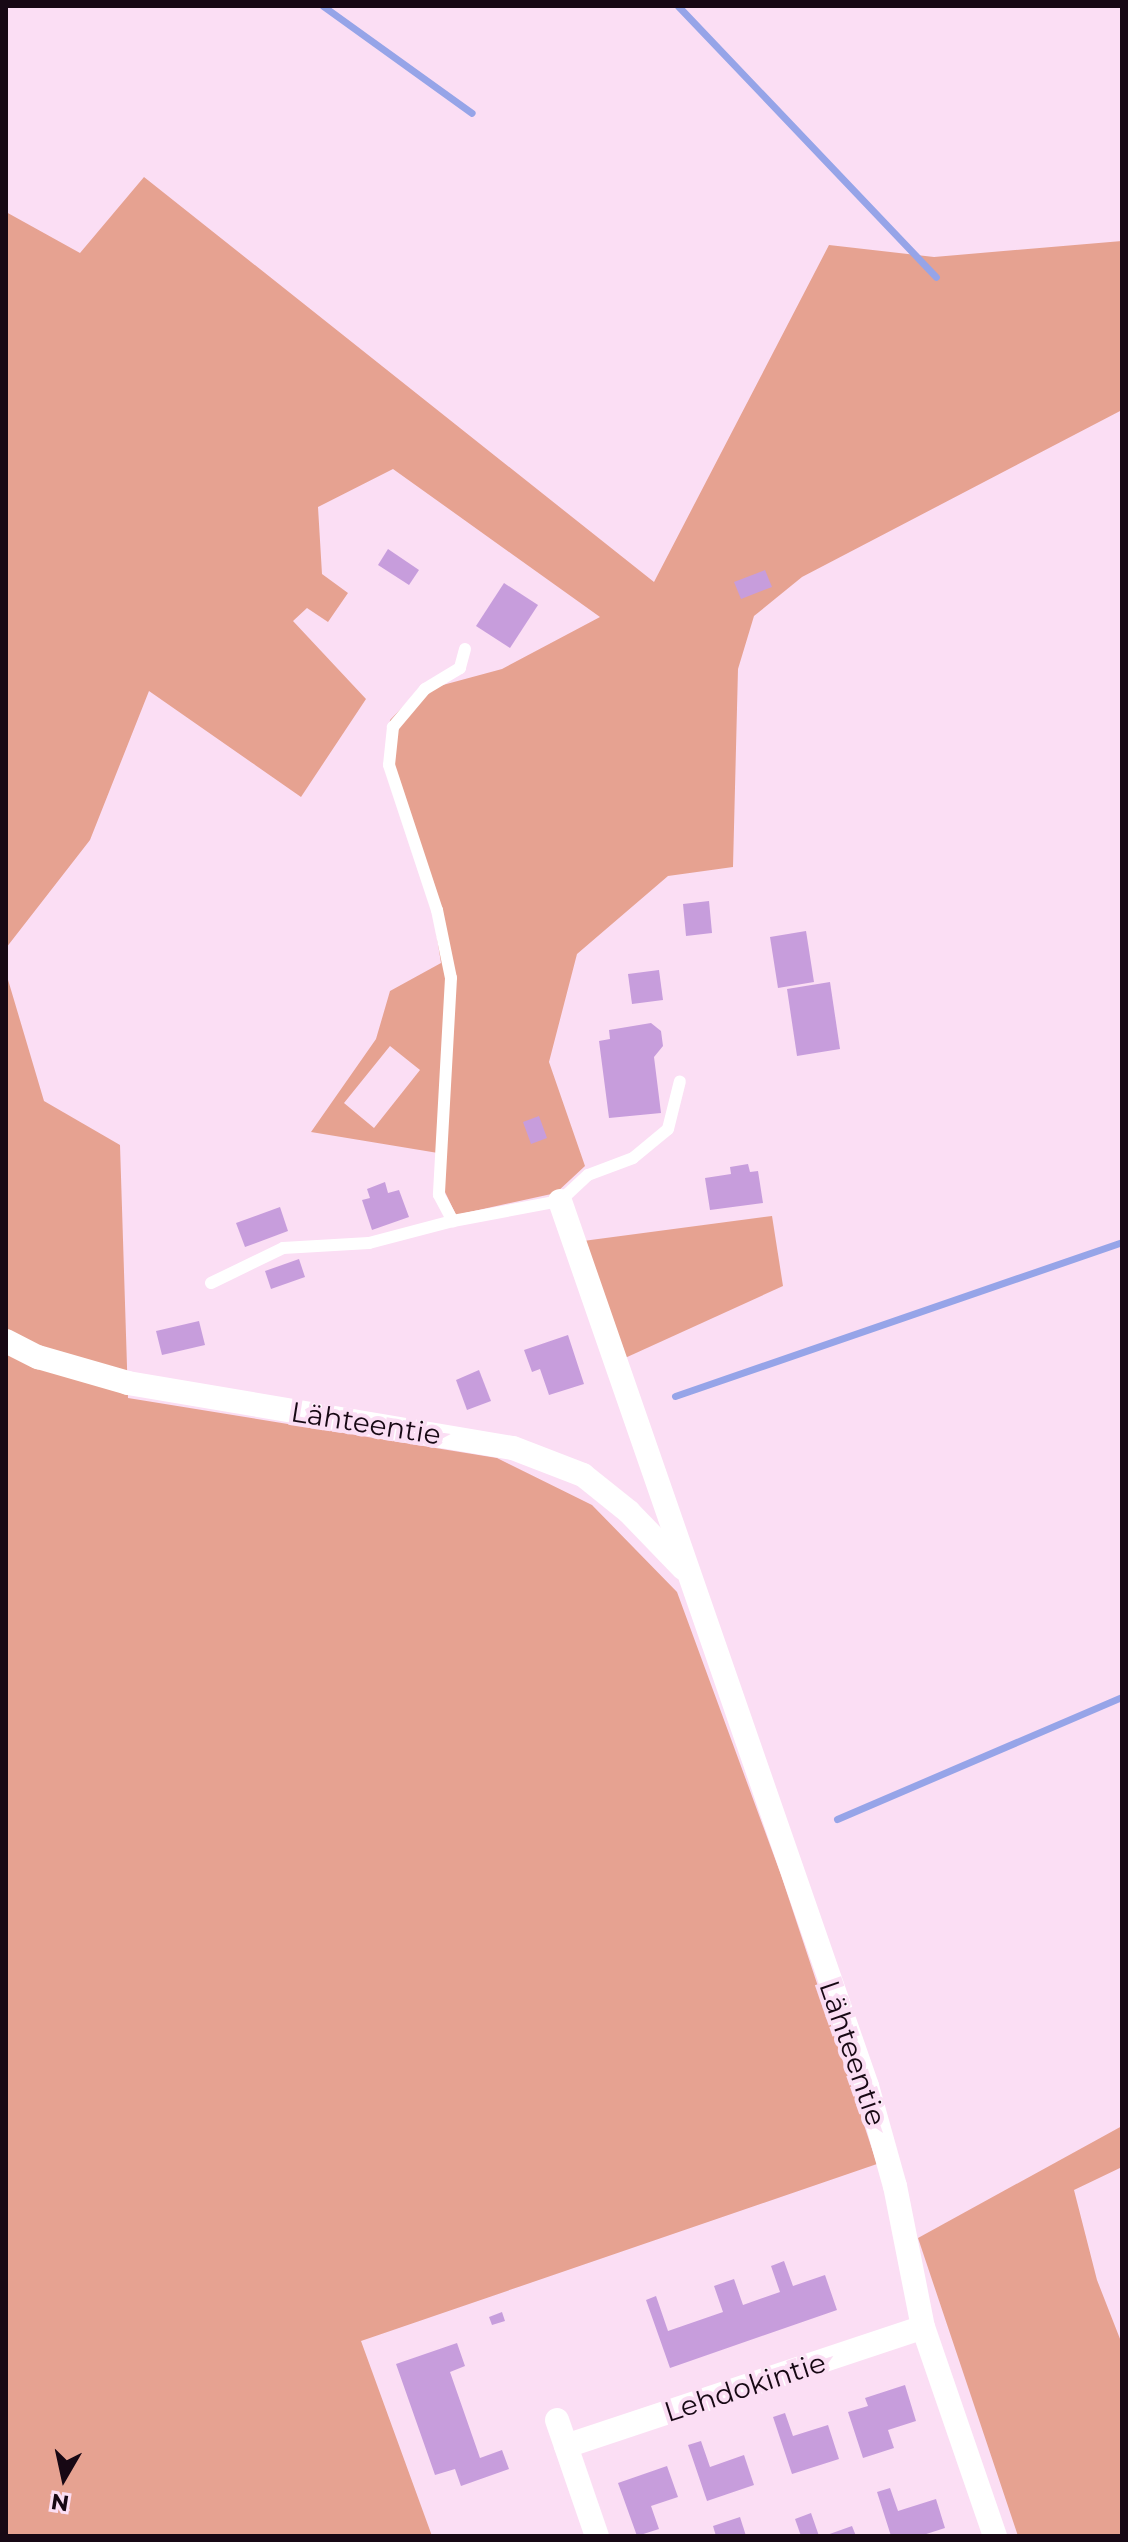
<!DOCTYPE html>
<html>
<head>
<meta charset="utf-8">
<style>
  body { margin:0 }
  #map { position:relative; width:1128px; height:2542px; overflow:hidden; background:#fbdef4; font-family:Montserrat,sans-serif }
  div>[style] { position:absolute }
  .green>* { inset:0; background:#e6a291 }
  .stream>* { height:7px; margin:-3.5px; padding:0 3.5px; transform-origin:3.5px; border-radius:3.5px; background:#96a4e8 }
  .building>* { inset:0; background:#c79ddc }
  .lane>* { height:12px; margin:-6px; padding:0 6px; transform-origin:6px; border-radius:6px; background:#fff }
  .street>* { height:24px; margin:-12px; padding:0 12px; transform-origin:12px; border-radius:12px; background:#fff }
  span { translate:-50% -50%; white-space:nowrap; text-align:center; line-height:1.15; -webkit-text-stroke:8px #fbdef4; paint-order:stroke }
  .street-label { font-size:28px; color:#170814 }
  .frame { position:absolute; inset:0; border:8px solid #170814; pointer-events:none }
  .north { position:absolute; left:24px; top:2438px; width:80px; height:80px; -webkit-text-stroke:6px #fbdef4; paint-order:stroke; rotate:189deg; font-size:22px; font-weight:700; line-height:32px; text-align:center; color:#170814 }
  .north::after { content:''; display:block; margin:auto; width:28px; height:36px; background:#170814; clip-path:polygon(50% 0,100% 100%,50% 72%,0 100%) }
</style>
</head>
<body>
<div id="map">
  <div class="green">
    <div style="clip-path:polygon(evenodd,144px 177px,654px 582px,829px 245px,934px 257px,1122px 241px,1122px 410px,802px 577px,754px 616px,738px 669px,733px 867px,668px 876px,577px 954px,549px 1062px,585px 1166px,556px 1193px,456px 1215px,445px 1192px,444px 1154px,311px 1132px,376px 1039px,390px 991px,441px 963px,433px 912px,386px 766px,390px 720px,417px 692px,502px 669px,600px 617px,393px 469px,318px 507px,322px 574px,348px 593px,328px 622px,307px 608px,293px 621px,366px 699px,301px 797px,149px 691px,90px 840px,6px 948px,6px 212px,80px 253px,144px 177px,390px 1046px,420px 1070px,374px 1128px,344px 1103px,390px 1046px)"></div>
    <div style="clip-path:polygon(6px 973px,44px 1101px,120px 1145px,128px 1398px,497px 1458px,592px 1505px,677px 1592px,781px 1875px,877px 2164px,361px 2341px,432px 2536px,6px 2536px)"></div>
    <div style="clip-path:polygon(772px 1216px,783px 1286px,625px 1358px,583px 1241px)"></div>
    <div style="clip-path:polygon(1122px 2126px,1122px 2167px,1074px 2190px,1097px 2280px,1122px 2344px,1122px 2536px,1018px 2536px,918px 2238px)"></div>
  </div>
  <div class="stream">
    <div style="left:323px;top:6px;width:183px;rotate:35.7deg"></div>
    <div style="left:678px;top:6px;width:374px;rotate:46.4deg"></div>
    <div style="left:675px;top:1396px;width:473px;rotate:-19deg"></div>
    <div style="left:837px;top:1819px;width:310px;rotate:-23.2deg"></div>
  </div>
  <div class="building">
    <div style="clip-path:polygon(388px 549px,419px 570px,409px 585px,378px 565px)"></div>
    <div style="clip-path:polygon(765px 570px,772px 587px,741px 599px,734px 582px)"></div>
    <div style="clip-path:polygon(504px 583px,538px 605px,510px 648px,476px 626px)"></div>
    <div style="clip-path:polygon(709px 901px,712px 933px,686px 936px,683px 904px)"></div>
    <div style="clip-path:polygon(806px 931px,814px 982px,778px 988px,770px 937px)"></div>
    <div style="clip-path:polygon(659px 970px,663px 1000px,632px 1004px,628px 974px)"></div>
    <div style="clip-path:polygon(830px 982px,840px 1049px,797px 1056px,787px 989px)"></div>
    <div style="clip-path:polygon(651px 1023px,661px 1031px,663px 1046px,654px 1057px,661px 1113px,609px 1118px,599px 1041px,610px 1039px,609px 1030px)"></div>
    <div style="clip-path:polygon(539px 1116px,547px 1138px,531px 1144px,523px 1122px)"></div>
    <div style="clip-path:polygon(748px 1164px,750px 1172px,758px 1171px,763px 1203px,710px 1210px,705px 1178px,731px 1174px,730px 1167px)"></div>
    <div style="clip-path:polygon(385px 1182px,388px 1193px,399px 1190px,409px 1217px,372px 1230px,362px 1200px,370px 1198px,367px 1189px)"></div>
    <div style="clip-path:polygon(280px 1207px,288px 1231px,245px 1247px,236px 1223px)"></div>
    <div style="clip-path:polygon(299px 1259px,305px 1277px,271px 1289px,265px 1271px)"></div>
    <div style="clip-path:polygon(199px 1321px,205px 1345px,162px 1355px,156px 1331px)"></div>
    <div style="clip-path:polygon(568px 1335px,584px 1384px,549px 1395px,540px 1369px,532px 1372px,524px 1350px)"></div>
    <div style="clip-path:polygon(479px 1370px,491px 1401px,467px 1410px,456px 1380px)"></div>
    <div style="clip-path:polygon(784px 2261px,793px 2286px,825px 2275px,837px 2310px,670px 2368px,646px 2300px,656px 2296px,668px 2331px,723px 2312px,714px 2286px,734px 2279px,743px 2305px,780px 2292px,771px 2266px)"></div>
    <div style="clip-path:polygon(502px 2312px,505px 2321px,492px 2325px,489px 2317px)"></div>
    <div style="clip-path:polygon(457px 2343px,465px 2366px,450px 2372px,480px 2458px,502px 2450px,509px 2469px,461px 2486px,455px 2469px,435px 2475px,396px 2364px)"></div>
    <div style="clip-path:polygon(905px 2385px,916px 2421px,888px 2430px,894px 2448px,863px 2458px,848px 2412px,868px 2406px,865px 2398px)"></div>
    <div style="clip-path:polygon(785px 2413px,793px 2436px,828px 2425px,839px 2459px,792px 2474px,773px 2417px)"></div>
    <div style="clip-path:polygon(701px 2441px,710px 2467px,744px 2455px,754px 2485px,707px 2501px,688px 2445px)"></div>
    <div style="clip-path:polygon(667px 2466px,678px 2497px,651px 2506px,659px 2529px,637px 2536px,618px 2483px)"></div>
    <div style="clip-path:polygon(890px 2488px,898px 2511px,936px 2499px,945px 2528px,920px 2536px,891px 2536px,877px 2492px)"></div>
    <div style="clip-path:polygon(811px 2513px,819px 2536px,801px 2536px,795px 2519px)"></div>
    <div style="clip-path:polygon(740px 2517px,746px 2536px,716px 2536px,713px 2526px)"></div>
    <div style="clip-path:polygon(852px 2526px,856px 2536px,824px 2536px)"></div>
  </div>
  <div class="lane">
    <div style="left:465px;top:649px;width:20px;rotate:105deg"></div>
    <div style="left:460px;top:668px;width:41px;rotate:149deg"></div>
    <div style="left:425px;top:689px;width:50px;rotate:130.1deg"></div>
    <div style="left:393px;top:727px;width:38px;rotate:96deg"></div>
    <div style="left:389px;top:765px;width:153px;rotate:71.7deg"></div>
    <div style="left:437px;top:910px;width:69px;rotate:78.4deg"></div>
    <div style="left:451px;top:978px;width:217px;rotate:93.2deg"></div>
    <div style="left:439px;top:1195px;width:30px;rotate:62deg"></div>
    <div style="left:453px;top:1221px;width:109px;rotate:-10.6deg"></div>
    <div style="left:560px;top:1201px;width:38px;rotate:-43deg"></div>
    <div style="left:588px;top:1175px;width:48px;rotate:-20.7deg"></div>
    <div style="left:633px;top:1158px;width:45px;rotate:-39.6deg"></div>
    <div style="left:668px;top:1129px;width:49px;rotate:-76deg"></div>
    <div style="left:211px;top:1283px;width:80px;rotate:-25.9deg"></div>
    <div style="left:283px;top:1248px;width:86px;rotate:-3.3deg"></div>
    <div style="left:369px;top:1243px;width:87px;rotate:-14.7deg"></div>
  </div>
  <div class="street">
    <div style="left:560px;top:1201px;width:937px;rotate:70.87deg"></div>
    <div style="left:867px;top:2086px;width:104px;rotate:74.4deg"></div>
    <div style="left:895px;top:2186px;width:144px;rotate:78.8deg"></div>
    <div style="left:923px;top:2327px;width:221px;rotate:71deg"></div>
    <div style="left:6px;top:1341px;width:36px;rotate:27deg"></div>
    <div style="left:38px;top:1357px;width:94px;rotate:16.1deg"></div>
    <div style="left:128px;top:1383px;width:390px;rotate:9.6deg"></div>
    <div style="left:513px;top:1448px;width:75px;rotate:21.1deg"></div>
    <div style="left:583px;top:1475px;width:59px;rotate:38.8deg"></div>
    <div style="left:629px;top:1512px;width:78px;rotate:46deg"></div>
    <div style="left:557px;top:2420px;width:123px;rotate:71deg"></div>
    <div style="left:566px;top:2446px;width:376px;rotate:-18.4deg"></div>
  </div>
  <div class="street-label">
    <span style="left:366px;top:1423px;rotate:9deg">Lähteentie</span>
    <span style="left:853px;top:2053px;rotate:71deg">Lähteentie</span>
    <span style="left:745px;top:2387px;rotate:-18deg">Lehdokintie</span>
  </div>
  <div class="frame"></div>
  <div class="north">N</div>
</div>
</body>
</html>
